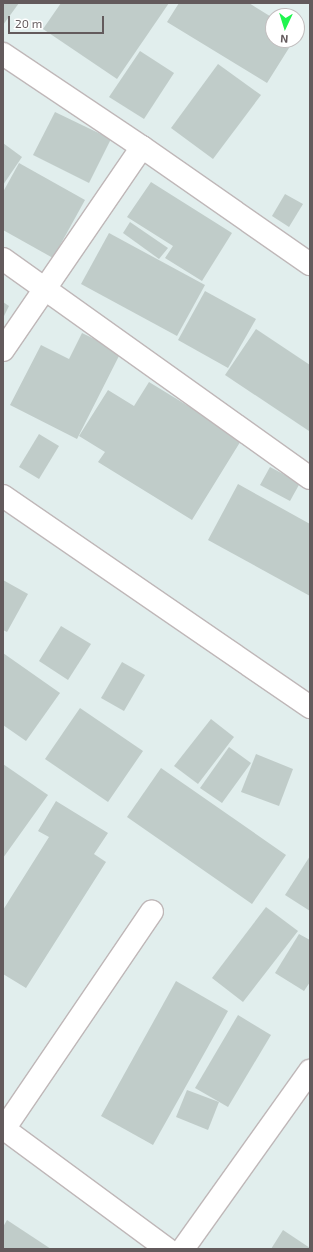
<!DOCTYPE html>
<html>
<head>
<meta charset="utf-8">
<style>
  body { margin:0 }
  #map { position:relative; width:313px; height:1252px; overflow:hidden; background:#e1eeed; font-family:"Exo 2",sans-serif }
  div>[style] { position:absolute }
  .building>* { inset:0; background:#c0ccc9 }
  .roads { filter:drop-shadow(1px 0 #bfb7b8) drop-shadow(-1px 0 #bfb7b8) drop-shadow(0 1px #bfb7b8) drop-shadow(0 -1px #bfb7b8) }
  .minor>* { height:22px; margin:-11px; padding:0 11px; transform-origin:11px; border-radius:11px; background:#fff }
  span { translate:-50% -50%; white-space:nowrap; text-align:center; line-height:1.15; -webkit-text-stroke:3.5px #fff; paint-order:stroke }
  .frame { position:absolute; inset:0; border:4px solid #635a5c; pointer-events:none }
  .north { position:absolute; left:265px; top:8px; width:40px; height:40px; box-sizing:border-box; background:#fff; border:1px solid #c1bdbe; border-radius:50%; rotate:184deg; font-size:11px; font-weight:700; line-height:16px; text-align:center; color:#635a5c }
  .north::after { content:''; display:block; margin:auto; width:14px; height:18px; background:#1ff54f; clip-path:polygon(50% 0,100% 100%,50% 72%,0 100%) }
  .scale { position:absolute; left:8px; top:16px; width:96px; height:18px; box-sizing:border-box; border:2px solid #635a5c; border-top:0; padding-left:5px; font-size:12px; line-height:14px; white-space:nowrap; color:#635a5c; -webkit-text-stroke:3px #fff; paint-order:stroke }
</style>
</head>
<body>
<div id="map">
  <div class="building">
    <div style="clip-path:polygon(3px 3px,19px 3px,3px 25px)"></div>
    <div style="clip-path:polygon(61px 3px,169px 3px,117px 79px,43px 29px)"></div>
    <div style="clip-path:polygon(179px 3px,249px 3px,273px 18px,273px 40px,294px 40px,267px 83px,167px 22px)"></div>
    <div style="clip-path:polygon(140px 51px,174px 73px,144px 119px,109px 97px)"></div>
    <div style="clip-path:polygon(218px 64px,261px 95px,213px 159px,171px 128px)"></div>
    <div style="clip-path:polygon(55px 112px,111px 139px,89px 183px,33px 155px)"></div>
    <div style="clip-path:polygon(3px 143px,22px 157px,3px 185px)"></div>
    <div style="clip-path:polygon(19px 163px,85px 200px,53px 258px,3px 230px,3px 192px)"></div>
    <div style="clip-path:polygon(151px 182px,232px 233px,202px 281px,165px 258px,173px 246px,127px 217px)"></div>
    <div style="clip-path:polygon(285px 194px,303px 204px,289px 227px,272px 216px)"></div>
    <div style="clip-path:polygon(130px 222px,168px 248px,159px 259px,123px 233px)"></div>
    <div style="clip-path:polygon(109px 233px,205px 285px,177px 336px,81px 284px)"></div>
    <div style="clip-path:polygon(205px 291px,256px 319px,228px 368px,178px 340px)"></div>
    <div style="clip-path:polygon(3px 302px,9px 306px,3px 318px)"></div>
    <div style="clip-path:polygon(256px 329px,310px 365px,309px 431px,225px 375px)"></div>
    <div style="clip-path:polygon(82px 333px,121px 352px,77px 439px,10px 405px,41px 345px,69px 359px)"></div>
    <div style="clip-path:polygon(149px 382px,242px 439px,192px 520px,98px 462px,105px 452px,79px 436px,108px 390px,134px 406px)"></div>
    <div style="clip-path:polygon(39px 434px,59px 446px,39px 479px,19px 467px)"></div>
    <div style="clip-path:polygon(270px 467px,300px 483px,290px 501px,260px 485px)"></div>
    <div style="clip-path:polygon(238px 484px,310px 524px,310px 596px,208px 540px)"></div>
    <div style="clip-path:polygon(3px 580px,28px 594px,7px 632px,3px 630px)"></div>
    <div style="clip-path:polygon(61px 626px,91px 644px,68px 680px,39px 661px)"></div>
    <div style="clip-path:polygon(3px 653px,60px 693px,26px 741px,3px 725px)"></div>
    <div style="clip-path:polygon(122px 662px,145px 675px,124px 711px,101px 698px)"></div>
    <div style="clip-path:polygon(80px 708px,143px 751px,108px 802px,45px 759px)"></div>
    <div style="clip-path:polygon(211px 719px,234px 737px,198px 784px,174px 766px)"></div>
    <div style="clip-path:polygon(229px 747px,251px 763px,222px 803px,200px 788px)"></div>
    <div style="clip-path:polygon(256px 754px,293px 769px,279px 806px,241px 792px)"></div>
    <div style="clip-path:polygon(3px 764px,48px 795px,3px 858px)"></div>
    <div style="clip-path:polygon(161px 768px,286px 855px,252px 904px,127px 817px)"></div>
    <div style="clip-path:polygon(56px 801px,108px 833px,94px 854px,106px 862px,26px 988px,3px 974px,3px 910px,49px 837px,38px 831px)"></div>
    <div style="clip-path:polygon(310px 856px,310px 911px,285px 895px)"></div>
    <div style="clip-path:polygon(266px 907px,298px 931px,243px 1002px,212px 978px)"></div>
    <div style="clip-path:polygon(299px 934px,310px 940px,310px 982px,304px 991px,275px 973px)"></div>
    <div style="clip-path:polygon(176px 981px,228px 1011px,153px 1145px,101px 1116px)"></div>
    <div style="clip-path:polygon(238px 1015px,271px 1035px,228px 1107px,195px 1088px)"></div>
    <div style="clip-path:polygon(187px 1090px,219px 1102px,208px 1130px,176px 1117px)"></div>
    <div style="clip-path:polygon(7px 1220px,51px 1249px,3px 1249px,3px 1227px)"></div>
    <div style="clip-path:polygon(283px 1230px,310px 1248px,310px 1249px,271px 1249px)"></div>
  </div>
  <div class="roads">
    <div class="minor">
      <div style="left:3px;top:54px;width:167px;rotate:33.8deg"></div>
      <div style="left:142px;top:147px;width:205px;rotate:34.9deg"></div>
      <div style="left:3px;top:259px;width:377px;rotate:35.5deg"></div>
      <div style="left:3px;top:350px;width:246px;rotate:-55.6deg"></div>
      <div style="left:3px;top:496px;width:373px;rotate:34.5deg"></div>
      <div style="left:3px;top:1128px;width:204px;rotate:36.4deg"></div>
      <div style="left:4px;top:1129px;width:263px;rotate:-55.8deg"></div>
      <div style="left:183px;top:1249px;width:219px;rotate:-54.5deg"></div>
    </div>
  </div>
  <div class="frame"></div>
  <div class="north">N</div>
  <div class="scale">20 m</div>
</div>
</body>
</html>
